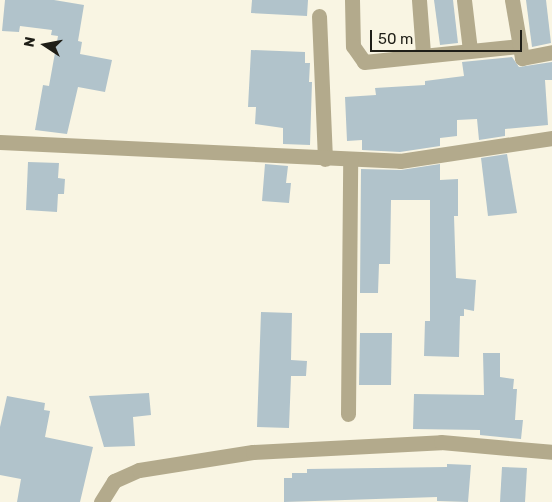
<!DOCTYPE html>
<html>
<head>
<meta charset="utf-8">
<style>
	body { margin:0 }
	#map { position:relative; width:552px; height:502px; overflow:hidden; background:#f9f5e3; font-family:Rubik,sans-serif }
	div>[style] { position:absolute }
	.building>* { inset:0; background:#b1c3cb }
	.minor>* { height:15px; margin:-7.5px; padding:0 7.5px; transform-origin:7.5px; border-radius:7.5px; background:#b3aa8c }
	span { translate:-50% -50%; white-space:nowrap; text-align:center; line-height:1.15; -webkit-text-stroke:4.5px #f9f5e3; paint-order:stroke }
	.north { position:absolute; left:20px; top:20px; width:50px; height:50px; -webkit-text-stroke:4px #f9f5e3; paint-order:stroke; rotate:281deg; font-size:14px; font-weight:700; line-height:20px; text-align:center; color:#1f1e17 }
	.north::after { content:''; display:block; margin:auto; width:18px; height:22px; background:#1f1e17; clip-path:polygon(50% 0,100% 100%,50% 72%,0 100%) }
	.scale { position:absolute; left:370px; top:30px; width:152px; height:22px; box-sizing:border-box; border:2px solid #1f1e17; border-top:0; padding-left:6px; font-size:15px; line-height:18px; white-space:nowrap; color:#1f1e17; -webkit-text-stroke:4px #f9f5e3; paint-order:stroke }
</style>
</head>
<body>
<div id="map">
	<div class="building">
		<i style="clip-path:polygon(5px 0,54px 0,84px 5px,78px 41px,82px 42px,80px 54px,112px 60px,105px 92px,78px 87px,67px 134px,35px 130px,43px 85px,49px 86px,58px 36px,51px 35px,52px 30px,20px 26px,19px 32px,2px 31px)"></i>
		<i style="clip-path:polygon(252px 0,308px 0,307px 16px,251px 13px)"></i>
		<i style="clip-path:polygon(434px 0,453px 0,458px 43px,440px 45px)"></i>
		<i style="clip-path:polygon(526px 0,546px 0,551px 43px,532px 47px)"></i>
		<i style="clip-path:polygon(251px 50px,305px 52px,305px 63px,310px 63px,309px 82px,312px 82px,310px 145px,283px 144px,283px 128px,255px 124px,256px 107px,248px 107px)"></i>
		<i style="clip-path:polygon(512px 57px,519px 67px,552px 62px,552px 80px,545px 80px,548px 125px,505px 129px,505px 136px,479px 140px,477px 119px,457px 120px,457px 136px,440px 138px,440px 146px,400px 152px,362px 150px,362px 140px,347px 141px,345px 97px,376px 95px,375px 88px,425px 85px,425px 81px,464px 76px,462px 62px)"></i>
		<i style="clip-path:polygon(507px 154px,517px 213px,488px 216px,481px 158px)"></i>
		<i style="clip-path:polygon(28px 162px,59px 163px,58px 178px,65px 179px,64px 194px,58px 194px,57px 212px,26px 210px)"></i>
		<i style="clip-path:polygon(265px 164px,288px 166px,286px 183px,291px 183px,289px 203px,262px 201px)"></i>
		<i style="clip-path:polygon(440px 164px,440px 180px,458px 179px,458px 216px,454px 216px,456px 278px,476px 280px,474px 311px,464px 309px,464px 316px,460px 316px,459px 357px,424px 356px,425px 321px,430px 321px,430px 200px,391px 200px,390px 264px,379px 264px,378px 293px,360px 293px,361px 169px,401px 170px)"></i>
		<i style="clip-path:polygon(261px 312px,292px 313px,291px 360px,307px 361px,306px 376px,291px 376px,289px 428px,257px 427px)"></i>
		<i style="clip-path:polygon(360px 333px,392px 333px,391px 385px,359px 385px)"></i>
		<i style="clip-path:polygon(483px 353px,500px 353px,500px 377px,514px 379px,513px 389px,517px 389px,515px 420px,523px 420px,521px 439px,480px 435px,480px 430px,413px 429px,414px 394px,484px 395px)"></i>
		<i style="clip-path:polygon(149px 393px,151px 415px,133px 417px,135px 446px,104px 447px,89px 396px)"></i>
		<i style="clip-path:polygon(7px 396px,45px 403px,44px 410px,50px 411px,45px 437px,93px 447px,80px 502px,17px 502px,21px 479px,0 475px,0 427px)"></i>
		<i style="clip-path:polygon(447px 464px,471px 465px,468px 502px,437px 501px,437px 497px,284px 502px,284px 478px,292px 478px,292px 473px,307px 473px,307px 469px,447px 467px)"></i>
		<i style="clip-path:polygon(502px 467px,527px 468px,525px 502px,500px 502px)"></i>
	</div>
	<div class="minor">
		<i style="left:352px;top:0;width:46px;rotate:88.8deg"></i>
		<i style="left:353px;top:46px;width:19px;rotate:55deg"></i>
		<i style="left:364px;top:62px;width:157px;rotate:-5.9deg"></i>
		<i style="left:419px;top:0;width:53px;rotate:85.7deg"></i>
		<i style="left:464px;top:0;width:50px;rotate:83.2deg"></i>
		<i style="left:512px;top:0;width:59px;rotate:80.2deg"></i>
		<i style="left:522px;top:58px;width:31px;rotate:-11deg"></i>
		<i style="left:319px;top:16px;width:143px;rotate:87.6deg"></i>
		<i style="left:0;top:142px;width:400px;rotate:2.7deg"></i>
		<i style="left:400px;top:161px;width:154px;rotate:-8.6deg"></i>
		<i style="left:348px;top:414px;width:254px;rotate:-89.5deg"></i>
		<i style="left:101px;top:502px;width:25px;rotate:-58deg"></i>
		<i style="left:114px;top:481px;width:27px;rotate:-24deg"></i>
		<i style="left:139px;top:470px;width:115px;rotate:-9deg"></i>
		<i style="left:253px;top:452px;width:188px;rotate:-3deg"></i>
		<i style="left:441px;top:442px;width:111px;rotate:5.1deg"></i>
	</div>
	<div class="north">N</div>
	<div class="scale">50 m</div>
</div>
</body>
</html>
